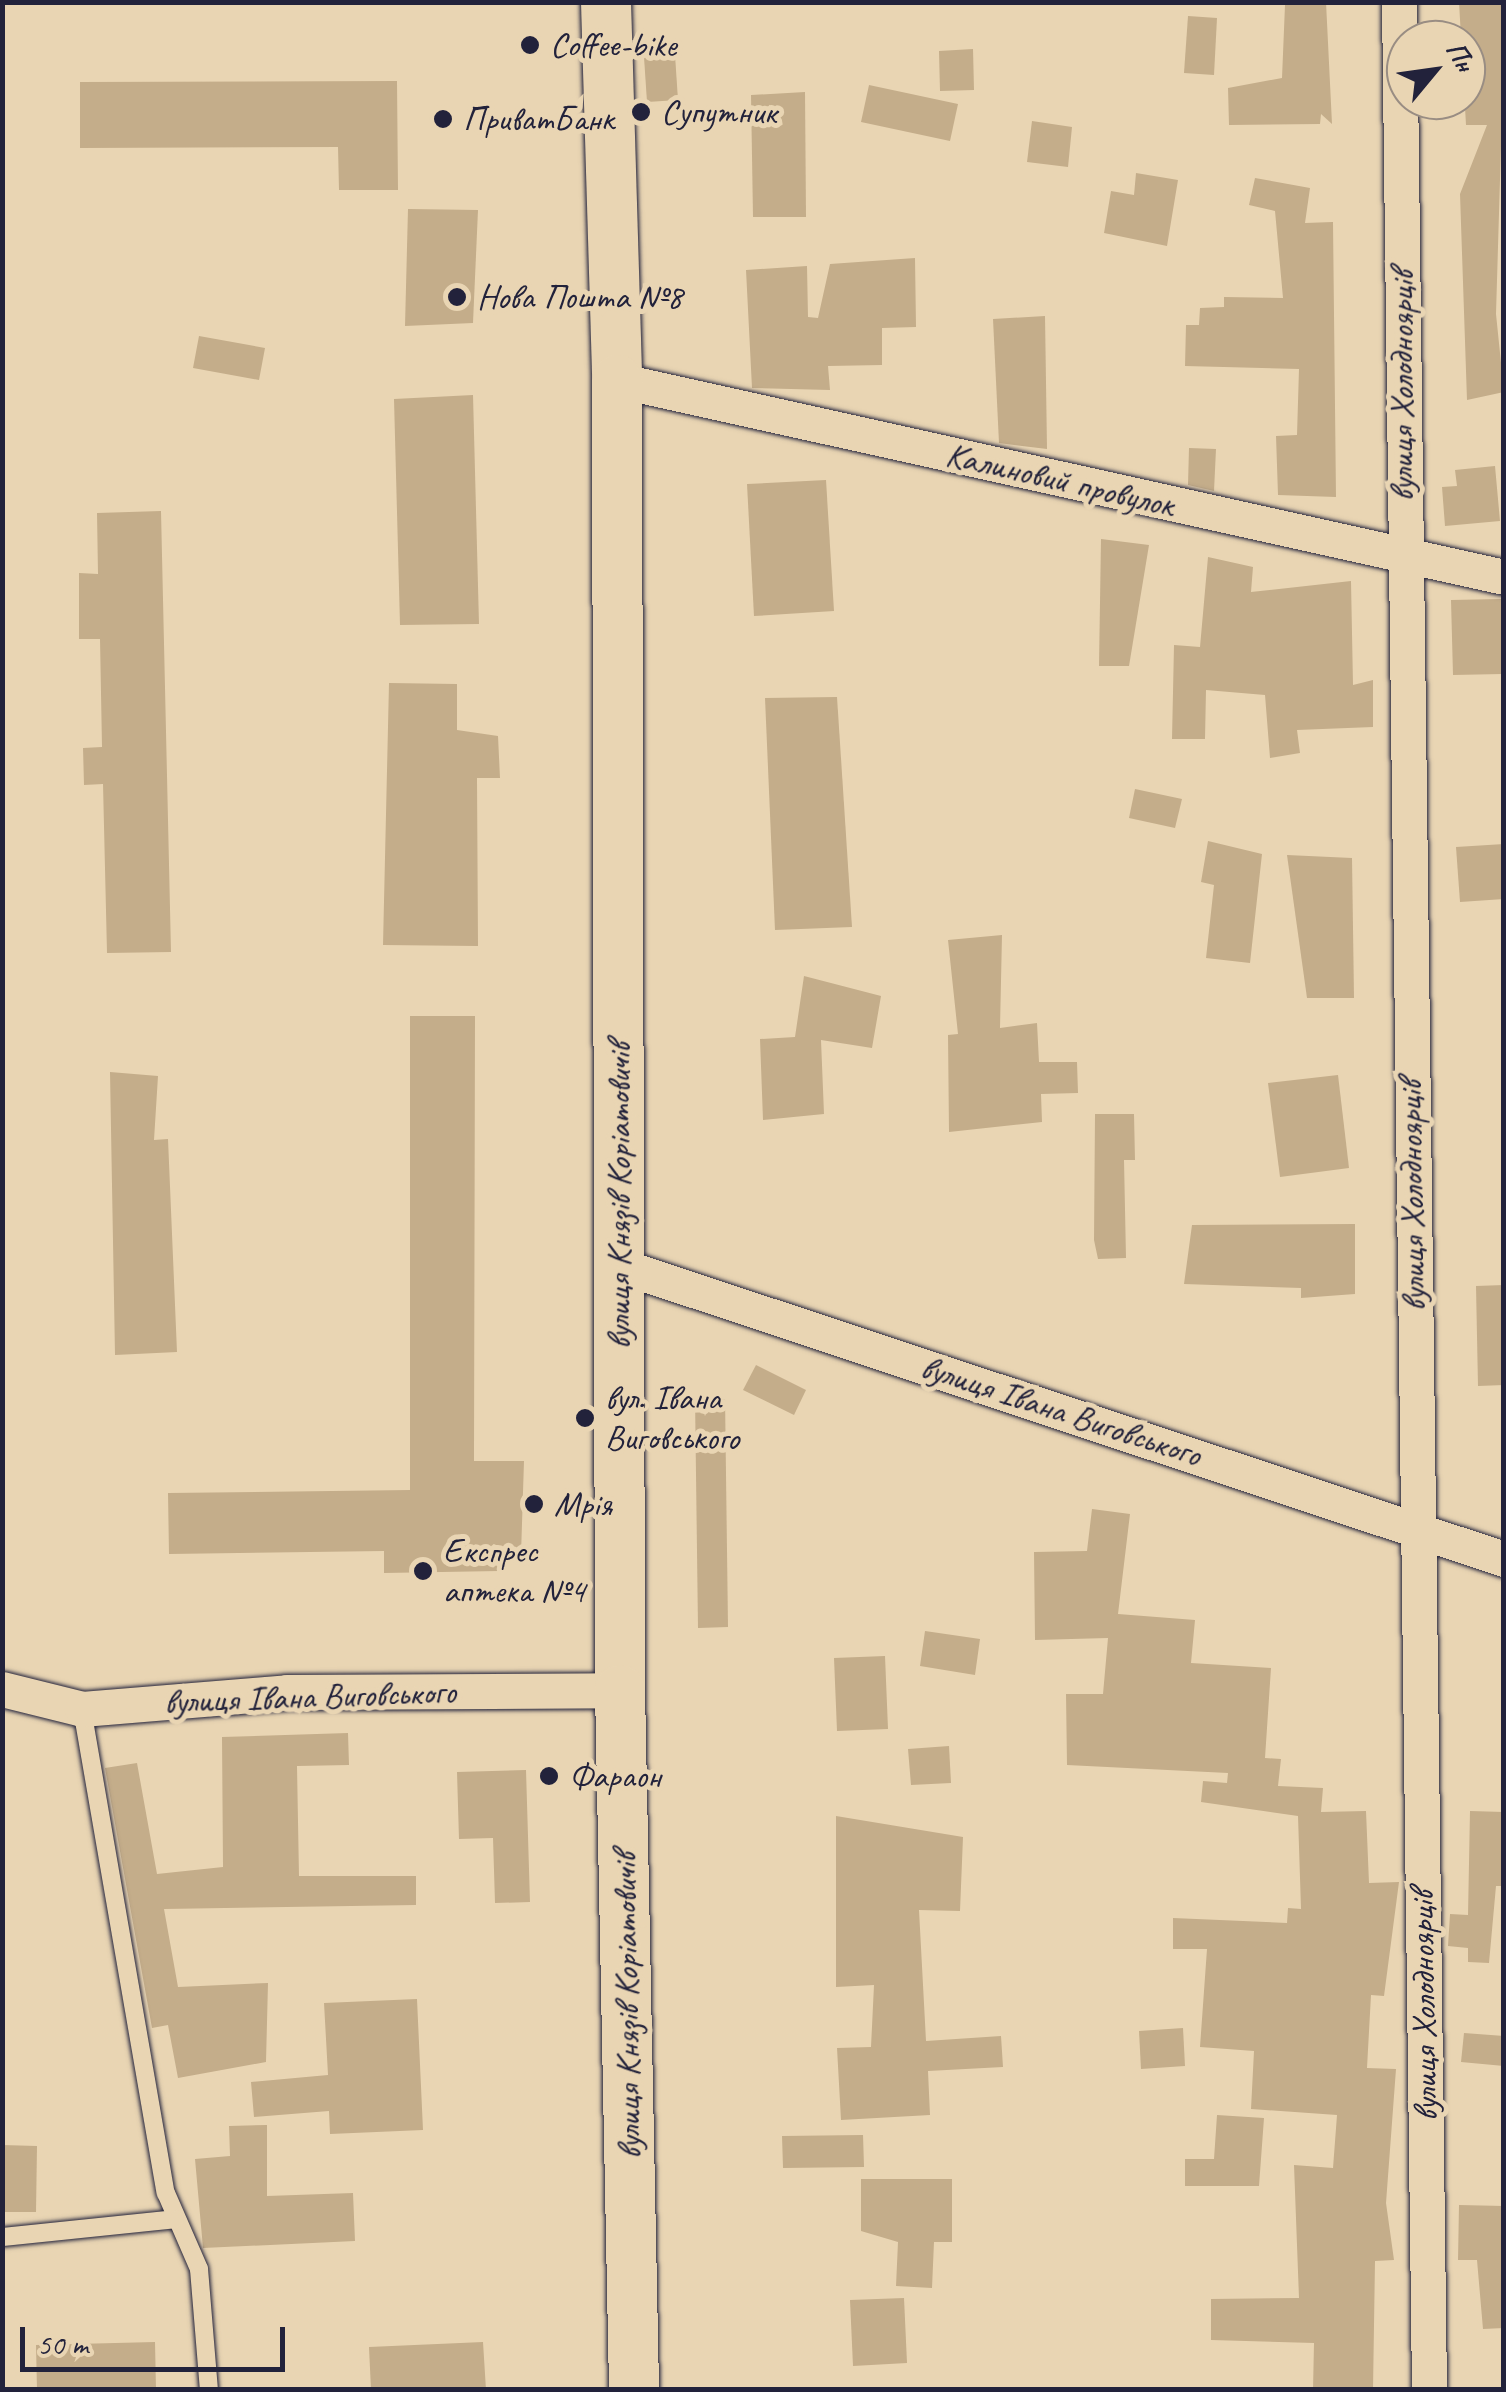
<!DOCTYPE html>
<html>
<head>
<meta charset="utf-8">
<style>
	body { margin:0 }
	#map { position:relative; width:1506px; height:2392px; overflow:hidden; background:#e9d5b3; font-family:Caveat,sans-serif }
	div>[style] { position:absolute }
	.building>* { inset:0; background:#c4ad8a }
	.roads { filter:drop-shadow(0 0 2px #22223b) drop-shadow(0 0 2px #22223b) }
	.service>* { height:18px; margin:-9px; padding:0 9px; transform-origin:9px; border-radius:9px; background:#e9d5b3 }
	.minor>* { height:35px; margin:-17.5px; padding:0 17.5px; transform-origin:17.5px; border-radius:17.5px; background:#e9d5b3 }
	.secondary>* { height:50px; margin:-25px; padding:0 25px; transform-origin:25px; border-radius:25px; background:#e9d5b3 }
	.dots>* { width:28px; height:28px; translate:-50% -50%; box-sizing:border-box; border:5px solid #e9d5b3; border-radius:50% }
	span { translate:-50% -50%; white-space:nowrap; text-align:center; line-height:1.15; -webkit-text-stroke:10px #e9d5b3; paint-order:stroke }
	.poi-label { font-size:35px; color:#22223b }
	.left { translate:0 -50%; text-align:left }
	.street-label { font-size:35px; color:#22223b }
	.frame { position:absolute; inset:0; border:5px solid #22223b; pointer-events:none }
	.north { position:absolute; left:1386px; top:20px; width:100px; height:100px; box-sizing:border-box; background:#e9d5b3; border:2px solid #998d83; border-radius:50%; rotate:61deg; font-size:28px; font-weight:700; line-height:40px; text-align:center; color:#22223b }
	.north::after { content:''; display:block; margin:auto; width:35px; height:45px; background:#22223b; clip-path:polygon(50% 0,100% 100%,50% 72%,0 100%) }
	.scale { position:absolute; left:20px; top:2327px; width:265px; height:45px; box-sizing:border-box; border:5px solid #22223b; border-top:0; padding-left:12px; font-size:30px; line-height:35px; white-space:nowrap; color:#22223b; -webkit-text-stroke:8px #e9d5b3; paint-order:stroke }
</style>
</head>
<body>
<div id="map">
	<div class="building">
		<i style="clip-path:polygon(1326px 2px,1332px 124px,1321px 114px,1320px 124px,1229px 125px,1228px 88px,1282px 78px,1285px 5px)"></i>
		<i style="clip-path:polygon(1459px 2px,1502px 2px,1504px 46px,1496px 314px,1504px 392px,1467px 400px,1460px 194px,1487px 125px,1466px 125px)"></i>
		<i style="clip-path:polygon(1188px 16px,1217px 18px,1214px 75px,1184px 73px)"></i>
		<i style="clip-path:polygon(973px 49px,974px 90px,940px 91px,939px 51px)"></i>
		<i style="clip-path:polygon(675px 55px,678px 100px,647px 102px,644px 57px)"></i>
		<i style="clip-path:polygon(397px 81px,398px 190px,339px 190px,338px 147px,80px 148px,80px 82px)"></i>
		<i style="clip-path:polygon(869px 85px,958px 104px,950px 141px,861px 122px)"></i>
		<i style="clip-path:polygon(805px 92px,806px 217px,753px 217px,751px 95px)"></i>
		<i style="clip-path:polygon(1032px 121px,1072px 127px,1068px 167px,1027px 162px)"></i>
		<i style="clip-path:polygon(1136px 173px,1178px 180px,1167px 246px,1104px 233px,1111px 191px,1134px 195px)"></i>
		<i style="clip-path:polygon(1255px 178px,1310px 188px,1305px 223px,1333px 222px,1336px 497px,1278px 495px,1276px 436px,1297px 435px,1299px 369px,1185px 366px,1186px 325px,1199px 325px,1200px 308px,1224px 307px,1224px 297px,1283px 298px,1275px 211px,1249px 205px)"></i>
		<i style="clip-path:polygon(408px 209px,478px 210px,473px 323px,405px 326px)"></i>
		<i style="clip-path:polygon(915px 258px,916px 327px,882px 328px,882px 365px,828px 366px,830px 390px,752px 388px,746px 270px,807px 266px,808px 317px,818px 318px,830px 264px)"></i>
		<i style="clip-path:polygon(1045px 316px,1047px 449px,999px 443px,993px 319px)"></i>
		<i style="clip-path:polygon(199px 336px,265px 348px,259px 380px,193px 368px)"></i>
		<i style="clip-path:polygon(473px 395px,479px 624px,400px 625px,394px 399px)"></i>
		<i style="clip-path:polygon(1189px 448px,1216px 449px,1214px 491px,1188px 485px)"></i>
		<i style="clip-path:polygon(1495px 466px,1500px 521px,1445px 526px,1442px 487px,1457px 486px,1455px 470px)"></i>
		<i style="clip-path:polygon(826px 480px,834px 611px,754px 616px,747px 484px)"></i>
		<i style="clip-path:polygon(161px 511px,171px 952px,107px 953px,103px 784px,84px 785px,83px 748px,102px 747px,100px 639px,79px 639px,79px 573px,98px 574px,97px 513px)"></i>
		<i style="clip-path:polygon(1101px 539px,1149px 545px,1129px 666px,1099px 666px)"></i>
		<i style="clip-path:polygon(1208px 557px,1253px 567px,1251px 592px,1351px 581px,1353px 685px,1373px 680px,1373px 727px,1297px 730px,1300px 753px,1270px 758px,1265px 695px,1206px 690px,1205px 739px,1172px 739px,1174px 645px,1200px 647px)"></i>
		<i style="clip-path:polygon(1501px 599px,1502px 674px,1453px 675px,1451px 600px)"></i>
		<i style="clip-path:polygon(389px 683px,457px 684px,457px 730px,498px 736px,500px 778px,477px 778px,478px 946px,383px 945px)"></i>
		<i style="clip-path:polygon(837px 697px,852px 927px,775px 930px,765px 698px)"></i>
		<i style="clip-path:polygon(1135px 789px,1182px 799px,1175px 828px,1129px 818px)"></i>
		<i style="clip-path:polygon(1208px 841px,1262px 854px,1250px 963px,1206px 958px,1214px 885px,1201px 882px)"></i>
		<i style="clip-path:polygon(1504px 844px,1504px 899px,1460px 902px,1456px 847px)"></i>
		<i style="clip-path:polygon(1287px 855px,1352px 858px,1354px 998px,1307px 998px)"></i>
		<i style="clip-path:polygon(1002px 935px,1000px 1028px,1037px 1023px,1039px 1062px,1077px 1062px,1078px 1093px,1041px 1094px,1042px 1122px,949px 1132px,948px 1035px,958px 1034px,948px 940px)"></i>
		<i style="clip-path:polygon(804px 976px,881px 996px,872px 1048px,821px 1040px,824px 1114px,763px 1120px,760px 1039px,795px 1037px)"></i>
		<i style="clip-path:polygon(410px 1016px,475px 1016px,474px 1461px,524px 1461px,521px 1555px,499px 1571px,384px 1573px,384px 1551px,169px 1554px,168px 1493px,410px 1490px)"></i>
		<i style="clip-path:polygon(110px 1072px,158px 1076px,154px 1140px,168px 1139px,177px 1352px,115px 1355px)"></i>
		<i style="clip-path:polygon(1338px 1075px,1349px 1168px,1280px 1177px,1268px 1083px)"></i>
		<i style="clip-path:polygon(1095px 1114px,1134px 1114px,1135px 1160px,1124px 1160px,1126px 1258px,1098px 1259px,1094px 1240px)"></i>
		<i style="clip-path:polygon(1355px 1224px,1355px 1294px,1301px 1298px,1301px 1288px,1184px 1284px,1192px 1225px)"></i>
		<i style="clip-path:polygon(1504px 1285px,1504px 1385px,1478px 1386px,1476px 1286px)"></i>
		<i style="clip-path:polygon(756px 1365px,806px 1390px,794px 1415px,743px 1390px)"></i>
		<i style="clip-path:polygon(695px 1397px,725px 1397px,728px 1627px,698px 1628px)"></i>
		<i style="clip-path:polygon(1092px 1509px,1130px 1514px,1118px 1614px,1195px 1620px,1191px 1663px,1271px 1668px,1265px 1758px,1281px 1759px,1278px 1786px,1323px 1788px,1321px 1812px,1366px 1811px,1369px 1883px,1399px 1882px,1384px 1996px,1371px 1995px,1367px 2068px,1396px 2069px,1386px 2203px,1394px 2260px,1375px 2261px,1373px 2390px,1313px 2390px,1314px 2343px,1211px 2340px,1211px 2299px,1299px 2298px,1294px 2165px,1333px 2168px,1337px 2115px,1251px 2109px,1254px 2051px,1200px 2047px,1207px 1949px,1173px 1949px,1173px 1918px,1287px 1923px,1288px 1908px,1301px 1909px,1298px 1816px,1201px 1802px,1203px 1781px,1227px 1783px,1228px 1773px,1067px 1765px,1066px 1694px,1103px 1694px,1108px 1638px,1035px 1640px,1034px 1552px,1087px 1551px)"></i>
		<i style="clip-path:polygon(925px 1631px,980px 1639px,975px 1675px,920px 1666px)"></i>
		<i style="clip-path:polygon(885px 1656px,888px 1729px,837px 1731px,834px 1658px)"></i>
		<i style="clip-path:polygon(348px 1733px,349px 1765px,297px 1766px,299px 1876px,416px 1876px,416px 1905px,164px 1909px,178px 1987px,268px 1983px,266px 2062px,178px 2078px,168px 2025px,152px 2028px,105px 1768px,137px 1763px,157px 1874px,223px 1867px,222px 1737px)"></i>
		<i style="clip-path:polygon(949px 1746px,951px 1783px,911px 1785px,908px 1749px)"></i>
		<i style="clip-path:polygon(526px 1770px,530px 1902px,495px 1903px,493px 1838px,459px 1839px,457px 1772px)"></i>
		<i style="clip-path:polygon(1470px 1811px,1504px 1812px,1504px 1886px,1496px 1886px,1489px 1963px,1468px 1962px,1468px 1948px,1448px 1946px,1450px 1914px,1468px 1915px)"></i>
		<i style="clip-path:polygon(836px 1816px,963px 1837px,960px 1911px,919px 1910px,926px 2041px,1001px 2036px,1003px 2067px,928px 2071px,930px 2115px,841px 2120px,837px 2048px,871px 2047px,874px 1985px,836px 1987px)"></i>
		<i style="clip-path:polygon(417px 1999px,423px 2130px,330px 2134px,329px 2111px,254px 2117px,251px 2082px,328px 2075px,324px 2003px)"></i>
		<i style="clip-path:polygon(1183px 2028px,1185px 2066px,1141px 2069px,1139px 2031px)"></i>
		<i style="clip-path:polygon(1464px 2033px,1504px 2036px,1504px 2066px,1461px 2062px)"></i>
		<i style="clip-path:polygon(1217px 2115px,1264px 2118px,1259px 2186px,1185px 2186px,1185px 2159px,1214px 2159px)"></i>
		<i style="clip-path:polygon(267px 2125px,267px 2196px,353px 2193px,355px 2241px,203px 2248px,195px 2159px,230px 2156px,229px 2126px)"></i>
		<i style="clip-path:polygon(863px 2135px,864px 2167px,783px 2168px,782px 2136px)"></i>
		<i style="clip-path:polygon(2px 2145px,37px 2146px,36px 2212px,2px 2212px)"></i>
		<i style="clip-path:polygon(861px 2179px,952px 2179px,952px 2242px,934px 2242px,932px 2288px,896px 2286px,898px 2242px,861px 2231px)"></i>
		<i style="clip-path:polygon(1459px 2205px,1504px 2206px,1504px 2328px,1483px 2329px,1477px 2260px,1458px 2260px)"></i>
		<i style="clip-path:polygon(904px 2298px,907px 2363px,853px 2366px,850px 2300px)"></i>
		<i style="clip-path:polygon(155px 2342px,156px 2390px,37px 2390px,36px 2345px)"></i>
		<i style="clip-path:polygon(483px 2342px,486px 2390px,371px 2390px,369px 2347px)"></i>
	</div>
	<div class="roads">
		<div class="service">
			<i style="left:82px;top:1709px;width:491px;rotate:80.2deg"></i>
			<i style="left:166px;top:2193px;width:83px;rotate:66.5deg"></i>
			<i style="left:199px;top:2269px;width:121px;rotate:85.3deg"></i>
			<i style="left:2px;top:2237px;width:174px;rotate:-5.9deg"></i>
		</div>
		<div class="minor">
			<i style="left:1399px;top:2px;width:2388px;rotate:89.28deg"></i>
			<i style="left:617px;top:380px;width:909px;rotate:12.52deg"></i>
			<i style="left:618px;top:1265px;width:934px;rotate:18.36deg"></i>
			<i style="left:2px;top:1689px;width:82px;rotate:14deg"></i>
			<i style="left:82px;top:1709px;width:206px;rotate:-4.7deg"></i>
			<i style="left:287px;top:1692px;width:333px;rotate:-0.3deg"></i>
		</div>
		<div class="secondary">
			<i style="left:606px;top:2px;width:378px;rotate:88.3deg"></i>
			<i style="left:617px;top:380px;width:1310px;rotate:89.87deg"></i>
			<i style="left:620px;top:1690px;width:700px;rotate:88.85deg"></i>
		</div>
	</div>
	<div class="dots">
		<i style="left:530px;top:45px;background:#22223b"></i>
		<i style="left:641px;top:112px;background:#22223b"></i>
		<i style="left:443px;top:119px;background:#22223b"></i>
		<i style="left:457px;top:297px;background:#22223b"></i>
		<i style="left:585px;top:1418px;background:#22223b"></i>
		<i style="left:534px;top:1504px;background:#22223b"></i>
		<i style="left:423px;top:1571px;background:#22223b"></i>
		<i style="left:549px;top:1776px;background:#22223b"></i>
	</div>
	<div class="poi-label">
		<span class="left" style="left:550px;top:45px">Coffee-bike</span>
		<span class="left" style="left:661px;top:112px">Супутник</span>
		<span class="left" style="left:463px;top:119px">ПриватБанк</span>
		<span class="left" style="left:477px;top:297px">Нова Пошта №8</span>
		<span class="left" style="left:605px;top:1418px">вул. Івана<br>Виговського</span>
		<span class="left" style="left:554px;top:1504px">Мрія</span>
		<span class="left" style="left:443px;top:1571px">Експрес<br>аптека №4</span>
		<span class="left" style="left:569px;top:1776px">Фараон</span>
	</div>
	<div class="street-label">
		<span style="left:1402px;top:386px;rotate:-90deg">вулиця Холодноярців</span>
		<span style="left:1060px;top:480px;rotate:13deg">Калиновий провулок</span>
		<span style="left:619px;top:1196px;rotate:-90deg">вулиця Князів Коріатовичів</span>
		<span style="left:1412px;top:1196px;rotate:-91deg">вулиця Холодноярців</span>
		<span style="left:1061px;top:1411px;rotate:18deg">вулиця Івана Виговського</span>
		<span style="left:310px;top:1697px;rotate:-2deg">вулиця Івана Виговського</span>
		<span style="left:627px;top:2006px;rotate:-91deg">вулиця Князів Коріатовичів</span>
		<span style="left:1424px;top:2006px;rotate:-91deg">вулиця Холодноярців</span>
	</div>
	<div class="frame"></div>
	<div class="north">Пн</div>
	<div class="scale">50 m</div>
</div>
</body>
</html>
